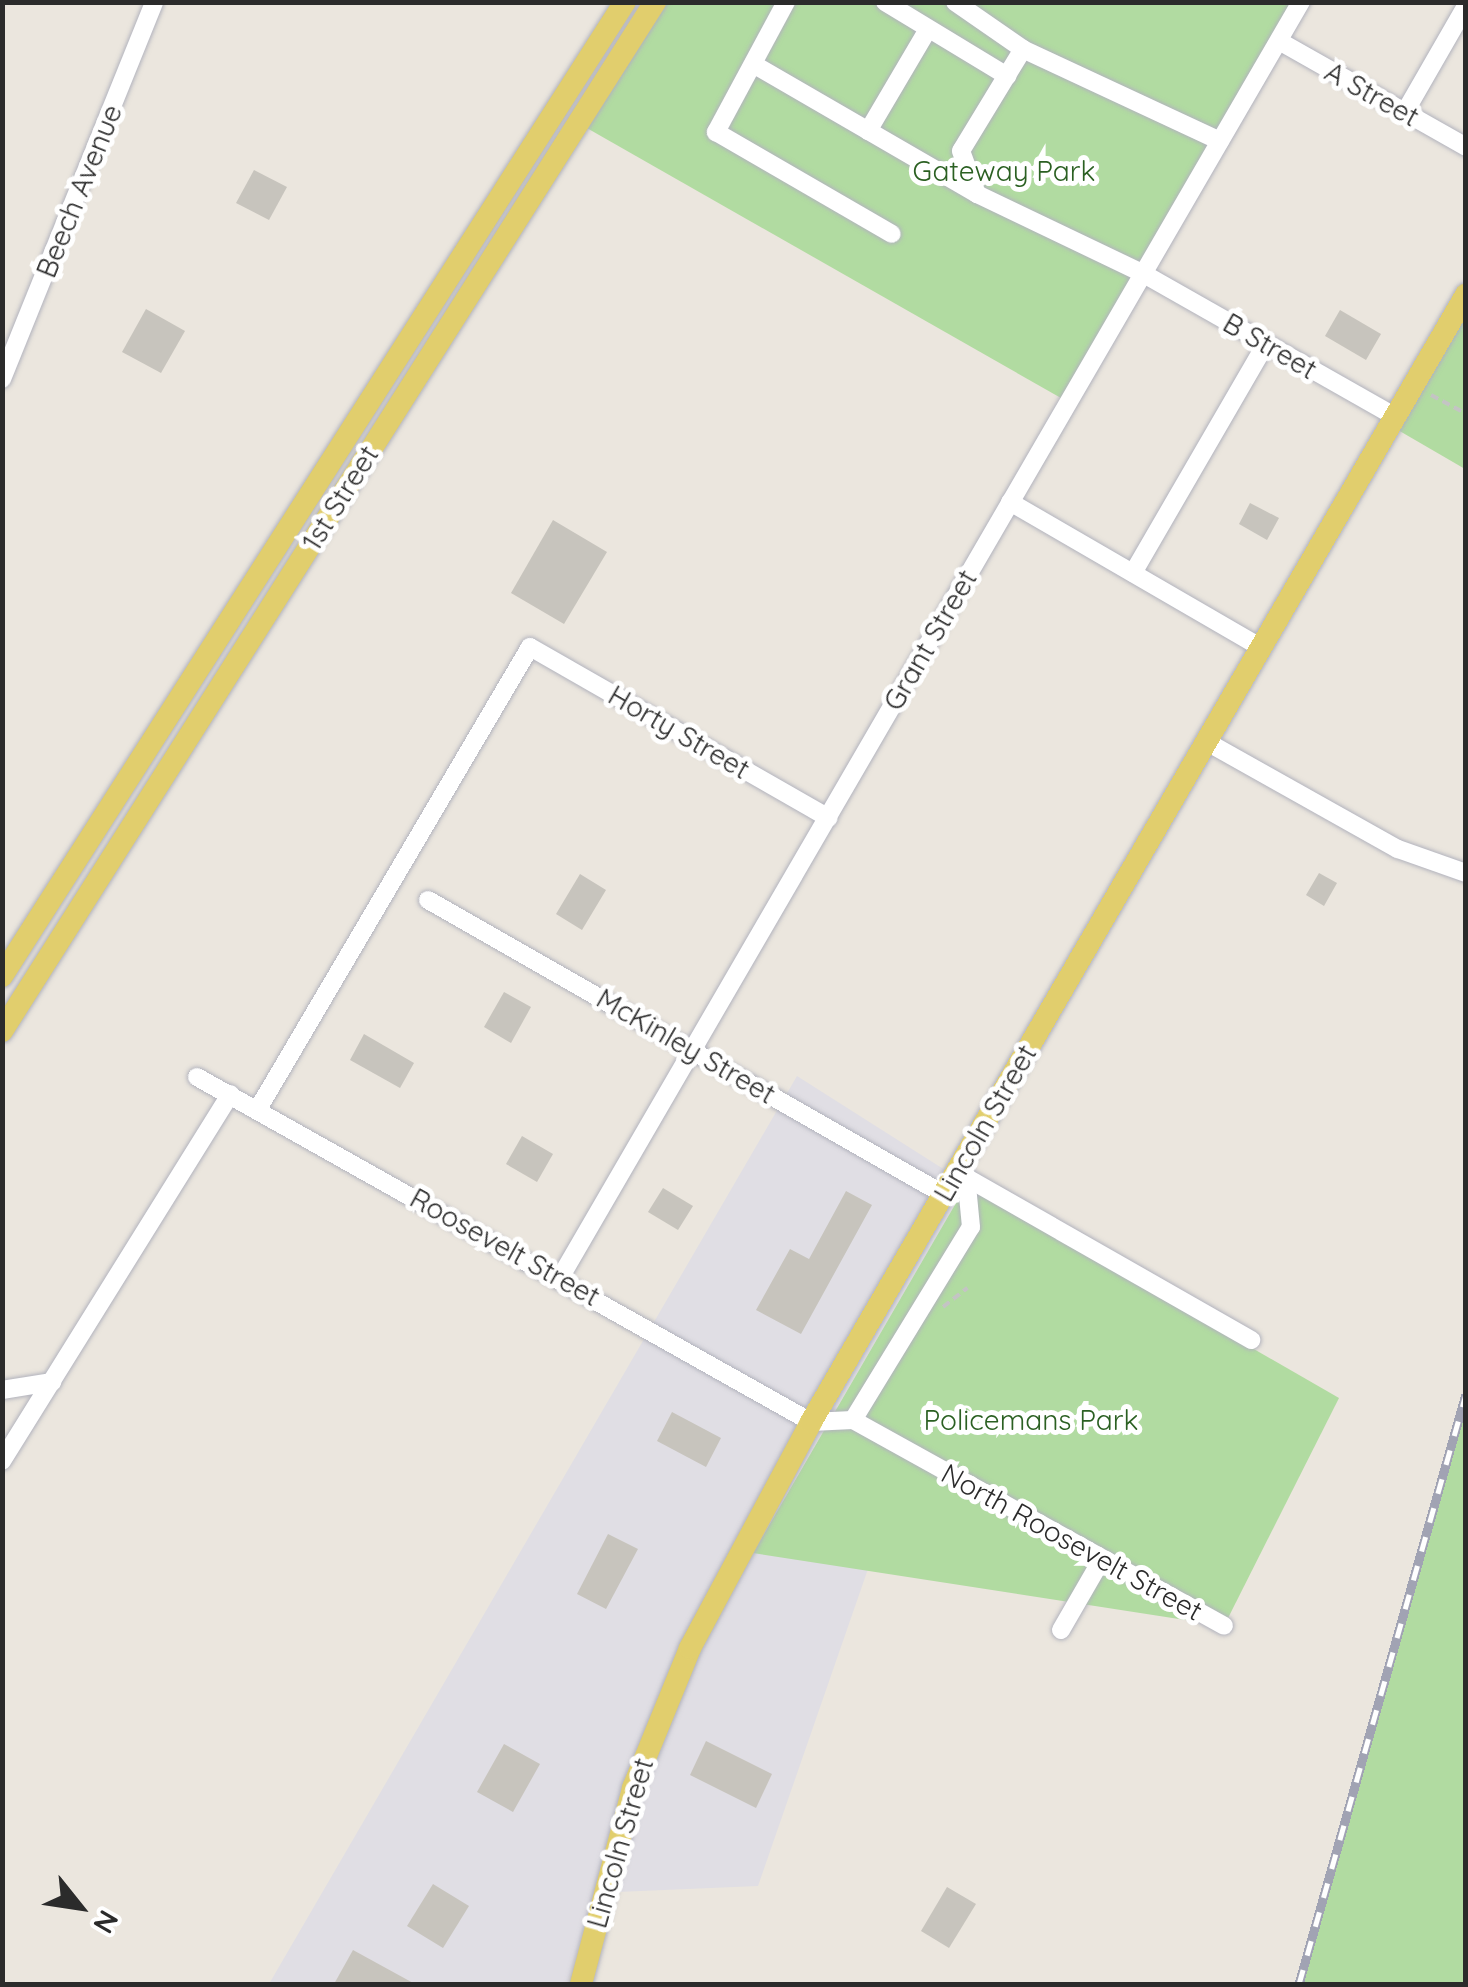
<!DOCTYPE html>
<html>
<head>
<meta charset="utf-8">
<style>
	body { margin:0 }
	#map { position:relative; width:1468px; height:1987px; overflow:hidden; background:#ebe6de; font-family:Quicksand,sans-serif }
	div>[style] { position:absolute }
	.industrial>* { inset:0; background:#e0dee4 }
	.green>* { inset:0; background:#b1dba1 }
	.building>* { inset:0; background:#c7c4bd }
	.path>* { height:4px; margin-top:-2px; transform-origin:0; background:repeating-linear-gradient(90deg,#c4c4c4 0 8px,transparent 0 13px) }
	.roads { filter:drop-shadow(0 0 2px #b2b3bd) drop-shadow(0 0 2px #b2b3bd) }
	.minor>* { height:18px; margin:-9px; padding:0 9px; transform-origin:9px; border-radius:9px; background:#fff }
	.major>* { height:22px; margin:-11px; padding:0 11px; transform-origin:11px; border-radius:11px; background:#e1ce6d }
	.rail>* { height:9px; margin-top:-4.5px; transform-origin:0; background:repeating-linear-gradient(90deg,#fff 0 15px,#a1a3b3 0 30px); box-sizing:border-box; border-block:2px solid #a1a3b3 }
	span { translate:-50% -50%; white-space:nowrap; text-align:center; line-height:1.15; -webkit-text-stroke:10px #fff; paint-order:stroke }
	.street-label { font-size:28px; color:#2b2b2b }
	.park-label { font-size:28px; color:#2b6022 }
	.frame { position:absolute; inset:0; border:5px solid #2b2b2b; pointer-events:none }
	.north { position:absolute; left:30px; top:1857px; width:100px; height:100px; -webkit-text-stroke:8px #fff; paint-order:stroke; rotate:120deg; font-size:28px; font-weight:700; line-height:40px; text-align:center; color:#2b2b2b }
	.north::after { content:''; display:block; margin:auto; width:35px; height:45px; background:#2b2b2b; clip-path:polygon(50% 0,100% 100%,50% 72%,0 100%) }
</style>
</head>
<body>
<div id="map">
	<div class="industrial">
		<i style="clip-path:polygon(797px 1076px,967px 1184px,753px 1552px,868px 1569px,758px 1886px,594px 1893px,567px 1984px,269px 1984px)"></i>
	</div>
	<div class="green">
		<i style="clip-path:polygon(658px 3px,1300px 3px,1068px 402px,578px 123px)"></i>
		<i style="clip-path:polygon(1465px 295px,1465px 469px,1391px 426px)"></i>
		<i style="clip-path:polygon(967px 1184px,1339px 1398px,1224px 1626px,753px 1553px)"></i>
		<i style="clip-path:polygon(1465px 1395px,1465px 1984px,1299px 1984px)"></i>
	</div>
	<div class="building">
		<i style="clip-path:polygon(254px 170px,287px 187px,269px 220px,236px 203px)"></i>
		<i style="clip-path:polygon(146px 309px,185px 331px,161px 373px,122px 352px)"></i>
		<i style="clip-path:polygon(1340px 310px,1381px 334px,1366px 360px,1325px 336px)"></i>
		<i style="clip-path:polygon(1250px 503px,1279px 518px,1267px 540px,1239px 524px)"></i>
		<i style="clip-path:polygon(553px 520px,607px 552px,564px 624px,511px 593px)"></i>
		<i style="clip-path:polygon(1319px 873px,1337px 883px,1324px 906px,1306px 895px)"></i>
		<i style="clip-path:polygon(580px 874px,606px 890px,582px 930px,556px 914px)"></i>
		<i style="clip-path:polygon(504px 992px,531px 1007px,511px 1043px,484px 1027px)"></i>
		<i style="clip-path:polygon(364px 1034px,414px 1063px,400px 1088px,350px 1060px)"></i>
		<i style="clip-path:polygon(522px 1136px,553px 1154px,537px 1182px,506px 1164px)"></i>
		<i style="clip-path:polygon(663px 1188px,693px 1206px,678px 1230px,648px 1212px)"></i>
		<i style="clip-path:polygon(846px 1191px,872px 1205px,801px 1334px,756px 1310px,790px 1249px,809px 1259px)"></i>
		<i style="clip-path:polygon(672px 1412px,721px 1438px,706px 1467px,657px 1441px)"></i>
		<i style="clip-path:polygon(608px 1534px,638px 1549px,606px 1609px,577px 1594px)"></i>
		<i style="clip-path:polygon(706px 1741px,772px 1774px,756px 1808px,690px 1775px)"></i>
		<i style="clip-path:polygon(504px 1744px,540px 1764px,513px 1812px,477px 1792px)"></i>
		<i style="clip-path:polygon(433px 1884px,469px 1906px,443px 1948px,407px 1926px)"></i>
		<i style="clip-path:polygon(947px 1887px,976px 1904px,949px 1948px,921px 1931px)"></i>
		<i style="clip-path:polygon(353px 1950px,415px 1984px,334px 1984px)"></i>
	</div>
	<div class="path">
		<i style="left:1431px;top:395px;width:40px;rotate:28deg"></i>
		<i style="left:943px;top:1307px;width:31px;rotate:-38deg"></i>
	</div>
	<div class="roads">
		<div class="minor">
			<i style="left:786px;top:2px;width:148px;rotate:118.3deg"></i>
			<i style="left:716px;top:132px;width:203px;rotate:30.1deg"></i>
			<i style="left:885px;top:2px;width:143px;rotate:31.2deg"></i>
			<i style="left:955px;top:2px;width:83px;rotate:34.7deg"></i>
			<i style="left:1279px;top:41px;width:215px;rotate:29.5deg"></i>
			<i style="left:753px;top:64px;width:259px;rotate:30.1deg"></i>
			<i style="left:1405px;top:112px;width:122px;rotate:-60.1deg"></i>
			<i style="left:868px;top:131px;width:118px;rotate:-59.5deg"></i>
			<i style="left:1220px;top:141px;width:217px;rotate:-155deg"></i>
			<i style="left:1023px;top:49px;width:119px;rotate:121.3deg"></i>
			<i style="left:961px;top:151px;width:46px;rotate:69.6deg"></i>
			<i style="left:977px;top:194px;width:185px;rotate:25.6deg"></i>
			<i style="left:1144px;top:274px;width:290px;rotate:29.6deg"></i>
			<i style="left:2px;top:379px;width:406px;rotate:-68deg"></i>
			<i style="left:1010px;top:502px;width:291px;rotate:30.1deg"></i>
			<i style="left:1133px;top:573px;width:265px;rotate:-59.9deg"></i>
			<i style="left:1207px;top:742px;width:219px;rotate:29.3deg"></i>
			<i style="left:1398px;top:849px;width:72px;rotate:19.4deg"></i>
			<i style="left:428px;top:900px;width:593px;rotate:29.72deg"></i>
			<i style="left:197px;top:1077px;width:704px;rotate:29.33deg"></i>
			<i style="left:811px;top:1422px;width:42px;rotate:-2.7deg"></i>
			<i style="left:853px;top:1420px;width:424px;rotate:29deg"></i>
			<i style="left:258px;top:1109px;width:536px;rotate:-59.51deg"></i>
			<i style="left:530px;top:647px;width:344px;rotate:29.8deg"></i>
			<i style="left:969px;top:1179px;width:325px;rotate:29.7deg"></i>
			<i style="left:560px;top:1278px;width:1476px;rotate:-59.86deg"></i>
			<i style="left:2px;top:1390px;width:51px;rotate:-9.1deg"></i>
			<i style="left:853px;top:1420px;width:226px;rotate:-58.6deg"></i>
			<i style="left:971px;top:1227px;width:52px;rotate:-95.5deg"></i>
			<i style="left:2px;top:1461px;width:432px;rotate:-58.1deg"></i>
			<i style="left:1061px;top:1630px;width:82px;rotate:-60deg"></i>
		</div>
		<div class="major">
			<i style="left:2px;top:976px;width:1156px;rotate:-57.4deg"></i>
			<i style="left:2px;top:1031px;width:1219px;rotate:-57.6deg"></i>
			<i style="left:581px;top:1984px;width:203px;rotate:-75.1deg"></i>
			<i style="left:633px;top:1788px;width:151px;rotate:-67.8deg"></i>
			<i style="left:690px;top:1648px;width:256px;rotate:-61.8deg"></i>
			<i style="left:811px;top:1422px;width:1304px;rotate:-59.84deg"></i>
		</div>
	</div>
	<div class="rail">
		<i style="left:1299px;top:1984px;width:613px;rotate:-74.2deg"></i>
	</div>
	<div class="street-label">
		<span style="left:1372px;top:94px;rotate:29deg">A Street</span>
		<span style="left:79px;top:191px;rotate:-68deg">Beech Avenue</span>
		<span style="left:1270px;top:346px;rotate:30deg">B Street</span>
		<span style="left:340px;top:498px;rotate:-58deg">1st Street</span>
		<span style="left:930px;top:640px;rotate:-60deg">Grant Street</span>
		<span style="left:679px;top:732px;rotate:30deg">Horty Street</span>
		<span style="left:686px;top:1046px;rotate:30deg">McKinley Street</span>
		<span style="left:985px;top:1123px;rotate:-60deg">Lincoln Street</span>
		<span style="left:505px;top:1247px;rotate:29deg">Roosevelt Street</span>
		<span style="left:1072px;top:1542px;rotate:29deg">North Roosevelt Street</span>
		<span style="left:620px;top:1843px;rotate:-74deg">Lincoln Street</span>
	</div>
	<div class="park-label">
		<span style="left:1004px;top:171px">Gateway Park</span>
		<span style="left:1031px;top:1420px">Policemans Park</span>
	</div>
	<div class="frame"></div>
	<div class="north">N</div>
</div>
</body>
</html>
